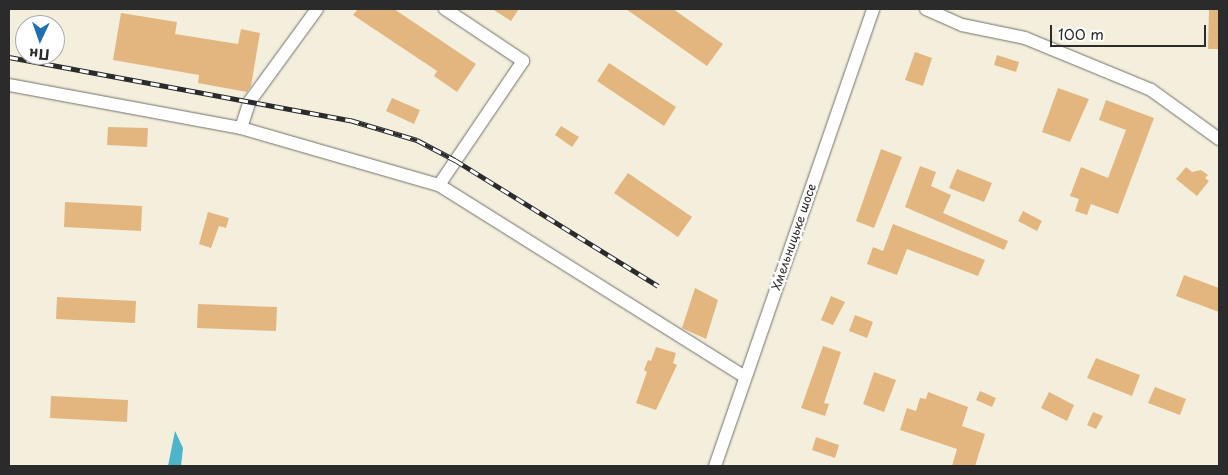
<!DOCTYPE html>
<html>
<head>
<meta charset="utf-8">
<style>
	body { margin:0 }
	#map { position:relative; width:1228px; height:475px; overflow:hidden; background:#f4efdd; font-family:"Playpen Sans",sans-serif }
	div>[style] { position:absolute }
	.water>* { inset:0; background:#4cb5ca }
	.building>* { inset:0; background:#e3b67f }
	.roads { filter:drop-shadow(0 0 1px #717069) drop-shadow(0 0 1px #717069) }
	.minor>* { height:12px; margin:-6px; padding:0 6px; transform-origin:6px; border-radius:6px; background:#fff }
	.rail>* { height:5px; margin-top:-2.5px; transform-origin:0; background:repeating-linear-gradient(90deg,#fff 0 9px,#2b2b2b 0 18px); box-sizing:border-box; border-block:1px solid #2b2b2b }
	span { translate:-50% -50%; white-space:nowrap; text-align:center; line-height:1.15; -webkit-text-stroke:5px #fff; paint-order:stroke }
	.street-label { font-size:12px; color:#2b2b2b }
	.frame { position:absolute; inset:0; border:10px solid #2b2b2b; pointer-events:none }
	.north { position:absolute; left:15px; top:15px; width:50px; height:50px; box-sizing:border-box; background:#fff; border:1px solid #aaa; border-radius:50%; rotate:183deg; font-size:14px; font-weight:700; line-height:20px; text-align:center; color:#2b2b2b }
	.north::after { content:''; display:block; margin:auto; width:18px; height:22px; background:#1f6fb2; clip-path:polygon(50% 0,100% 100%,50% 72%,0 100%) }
	.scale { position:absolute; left:1050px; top:25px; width:156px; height:22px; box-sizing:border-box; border:2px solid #2b2b2b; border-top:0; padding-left:6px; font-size:15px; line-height:18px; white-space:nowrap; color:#2b2b2b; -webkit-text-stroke:4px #fff; paint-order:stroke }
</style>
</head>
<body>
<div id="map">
	<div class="water">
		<i style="clip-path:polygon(175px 431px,183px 448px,181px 466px,168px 466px)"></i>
	</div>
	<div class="building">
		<i style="clip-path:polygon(358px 9px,394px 9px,476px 64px,457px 92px,434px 76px,437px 71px,353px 15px)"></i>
		<i style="clip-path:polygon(492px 9px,519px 9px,511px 21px)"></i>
		<i style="clip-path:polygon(626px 9px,673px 9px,723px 44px,707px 66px)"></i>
		<i style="clip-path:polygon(1209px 9px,1219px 9px,1219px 49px,1208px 49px)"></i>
		<i style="clip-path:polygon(121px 13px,177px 22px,175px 34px,238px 44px,241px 29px,260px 33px,251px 86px,247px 92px,198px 83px,199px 75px,113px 60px)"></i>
		<i style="clip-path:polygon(915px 52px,932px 58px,923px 86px,905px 80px)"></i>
		<i style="clip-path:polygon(997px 55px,1019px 62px,1016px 72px,994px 65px)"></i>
		<i style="clip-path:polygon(609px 63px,676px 107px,664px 126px,597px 81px)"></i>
		<i style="clip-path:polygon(1058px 88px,1089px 99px,1070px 142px,1042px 132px)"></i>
		<i style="clip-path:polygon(392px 98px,420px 110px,414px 124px,386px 111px)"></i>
		<i style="clip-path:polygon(1106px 100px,1154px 118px,1118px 214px,1091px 204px,1087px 215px,1075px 211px,1079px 199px,1070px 196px,1081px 167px,1108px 178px,1126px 130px,1099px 120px)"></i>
		<i style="clip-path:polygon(561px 126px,579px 137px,572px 147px,555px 135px)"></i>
		<i style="clip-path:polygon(108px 127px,148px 128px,147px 147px,107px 145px)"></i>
		<i style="clip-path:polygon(881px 149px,902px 157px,874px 228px,856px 221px)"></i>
		<i style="clip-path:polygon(920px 166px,936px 172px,931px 186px,951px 195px,943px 213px,1008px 241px,1004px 250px,905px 207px)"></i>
		<i style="clip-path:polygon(1186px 167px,1192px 172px,1201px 170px,1208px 175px,1205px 178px,1209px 181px,1197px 196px,1176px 179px)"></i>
		<i style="clip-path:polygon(957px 169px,992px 183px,984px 202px,949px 188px)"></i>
		<i style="clip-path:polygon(628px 173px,692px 217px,678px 237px,614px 193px)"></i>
		<i style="clip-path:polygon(65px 202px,142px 206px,141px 231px,64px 227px)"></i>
		<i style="clip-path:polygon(1023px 211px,1042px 221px,1037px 231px,1018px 221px)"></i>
		<i style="clip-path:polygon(208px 212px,229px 218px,226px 228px,219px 226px,211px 248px,199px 244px)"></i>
		<i style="clip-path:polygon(893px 224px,985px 260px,978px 276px,907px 249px,897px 275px,867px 264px,873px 247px,883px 251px)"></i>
		<i style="clip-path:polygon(1184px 275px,1219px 288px,1219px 312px,1176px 296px)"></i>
		<i style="clip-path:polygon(695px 288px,718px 300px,706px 339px,682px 328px)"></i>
		<i style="clip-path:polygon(831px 296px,845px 302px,833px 325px,821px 320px)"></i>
		<i style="clip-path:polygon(57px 297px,136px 301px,135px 323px,56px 319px)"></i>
		<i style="clip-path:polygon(198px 304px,277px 307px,276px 331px,197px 328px)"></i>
		<i style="clip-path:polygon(855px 315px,873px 322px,867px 338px,849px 331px)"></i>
		<i style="clip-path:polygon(823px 346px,841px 352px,824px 403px,829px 404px,825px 416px,801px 408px)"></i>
		<i style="clip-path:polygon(656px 347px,676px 353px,673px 363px,677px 365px,656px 410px,636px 403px,647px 372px,644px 370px,648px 360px,651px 361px)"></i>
		<i style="clip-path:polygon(1096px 358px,1140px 375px,1132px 396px,1087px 378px)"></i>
		<i style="clip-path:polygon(874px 372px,896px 380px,884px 412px,863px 404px)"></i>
		<i style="clip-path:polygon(1155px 387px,1186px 399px,1180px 415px,1148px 403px)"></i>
		<i style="clip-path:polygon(980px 391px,996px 398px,992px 407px,976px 400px)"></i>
		<i style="clip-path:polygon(928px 392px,968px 407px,962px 426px,985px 434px,975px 466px,952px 466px,957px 449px,900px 430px,907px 408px,916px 411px,920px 398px,926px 399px)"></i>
		<i style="clip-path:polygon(1049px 392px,1074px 405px,1067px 421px,1041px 408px)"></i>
		<i style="clip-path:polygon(51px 396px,128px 400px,127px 422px,50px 418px)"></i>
		<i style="clip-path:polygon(1093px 412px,1103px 416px,1096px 429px,1087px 425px)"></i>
		<i style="clip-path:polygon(816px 437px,839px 445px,835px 458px,812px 450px)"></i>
	</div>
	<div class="roads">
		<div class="minor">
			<i style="left:926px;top:9px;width:39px;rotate:24deg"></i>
			<i style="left:962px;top:25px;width:64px;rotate:11.7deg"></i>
			<i style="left:1025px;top:38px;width:136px;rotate:22.4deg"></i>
			<i style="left:1151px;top:90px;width:84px;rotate:35.8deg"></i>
			<i style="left:9px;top:85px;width:236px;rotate:10.5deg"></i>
			<i style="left:241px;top:128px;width:206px;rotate:16.1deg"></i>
			<i style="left:439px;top:185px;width:361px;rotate:32.1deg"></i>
			<i style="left:241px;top:128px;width:28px;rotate:-72deg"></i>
			<i style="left:250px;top:101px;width:114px;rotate:-53.9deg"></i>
			<i style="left:439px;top:185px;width:150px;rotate:-55.9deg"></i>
			<i style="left:523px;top:61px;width:94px;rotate:-146.3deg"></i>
			<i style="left:715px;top:466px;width:484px;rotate:-70.9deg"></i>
		</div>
	</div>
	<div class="rail">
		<i style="left:9px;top:57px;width:347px;rotate:10.5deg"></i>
		<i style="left:350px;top:120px;width:70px;rotate:16.6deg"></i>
		<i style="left:417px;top:140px;width:43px;rotate:27.8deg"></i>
		<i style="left:455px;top:160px;width:239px;rotate:31.8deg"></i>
	</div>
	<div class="street-label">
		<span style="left:794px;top:237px;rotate:-71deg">Хмельницьке шосе</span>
	</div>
	<div class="frame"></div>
	<div class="north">Пн</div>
	<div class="scale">100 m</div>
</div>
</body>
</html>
